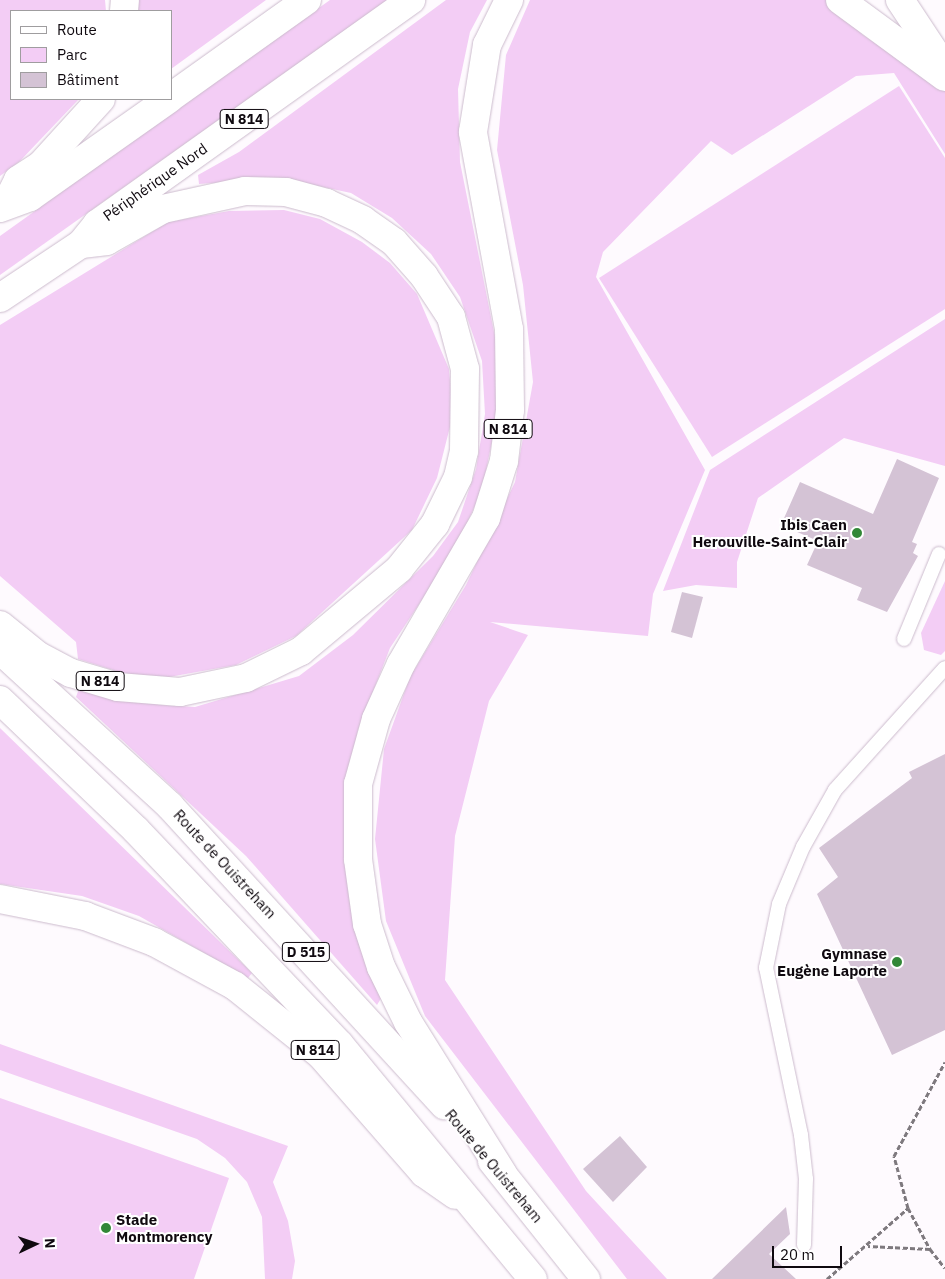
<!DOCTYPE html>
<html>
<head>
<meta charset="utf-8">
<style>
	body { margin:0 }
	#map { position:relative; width:945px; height:1279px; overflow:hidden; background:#fefafe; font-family:"IBM Plex Sans",sans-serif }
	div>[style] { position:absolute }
	.green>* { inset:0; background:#f3cdf5 }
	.building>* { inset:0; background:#d4c3d5 }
	.path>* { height:3px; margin-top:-1.5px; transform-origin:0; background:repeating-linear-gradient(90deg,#7e797e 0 5px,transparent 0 7.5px) }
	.roads { filter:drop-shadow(0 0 1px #ccbbcd) drop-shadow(0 0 1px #ccbbcd) }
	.service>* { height:14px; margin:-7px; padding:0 7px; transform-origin:7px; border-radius:7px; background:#fff }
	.tertiary>* { height:28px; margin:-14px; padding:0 14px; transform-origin:14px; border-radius:14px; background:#fff }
	.trunk>* { height:28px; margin:-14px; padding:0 14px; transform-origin:14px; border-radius:14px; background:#fff }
	.dots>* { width:14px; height:14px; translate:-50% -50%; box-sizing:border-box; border:2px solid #fff; border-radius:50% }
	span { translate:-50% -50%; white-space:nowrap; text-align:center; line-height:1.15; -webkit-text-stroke:4px #fff; paint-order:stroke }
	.shield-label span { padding:1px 4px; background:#fff; border:1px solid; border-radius:4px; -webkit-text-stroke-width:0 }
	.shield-label { font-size:14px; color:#0f090f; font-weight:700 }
	.street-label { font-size:15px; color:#0f090f }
	.poi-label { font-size:15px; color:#0f090f; font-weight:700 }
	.right { translate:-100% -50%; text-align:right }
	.left { translate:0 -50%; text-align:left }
	.legend { position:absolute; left:10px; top:10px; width:162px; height:90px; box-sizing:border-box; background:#fff; border:1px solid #9f9d9f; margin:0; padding:6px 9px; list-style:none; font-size:15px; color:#0f090f }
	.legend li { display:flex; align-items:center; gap:10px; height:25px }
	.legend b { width:25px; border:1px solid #9f9d9f }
	.north { position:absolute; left:10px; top:1219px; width:50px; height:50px; -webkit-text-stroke:4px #fff; paint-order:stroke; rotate:87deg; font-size:14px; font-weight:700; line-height:20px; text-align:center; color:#0f090f }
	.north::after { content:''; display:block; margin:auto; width:18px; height:22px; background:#0f090f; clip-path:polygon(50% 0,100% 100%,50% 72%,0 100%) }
	.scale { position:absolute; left:772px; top:1246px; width:70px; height:22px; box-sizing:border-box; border:2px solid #0f090f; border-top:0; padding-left:6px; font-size:15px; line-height:18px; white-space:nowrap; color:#0f090f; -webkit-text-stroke:4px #fff; paint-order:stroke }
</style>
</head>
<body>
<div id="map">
	<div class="green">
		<i style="clip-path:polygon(0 0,105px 0,106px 11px,11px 11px,11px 99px,79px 99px,20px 161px,0 176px)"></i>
		<i style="clip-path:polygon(138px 0,266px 0,171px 69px,171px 11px,137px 11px)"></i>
		<i style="clip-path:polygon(330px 0,388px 0,0 275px,0 236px)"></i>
		<i style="clip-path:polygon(446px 0,487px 0,470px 32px,458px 89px,460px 162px,496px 342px,496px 422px,482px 490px,455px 550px,390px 648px,358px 730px,346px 785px,383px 995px,377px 1005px,246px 856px,76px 697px,80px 686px,161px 705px,195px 707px,299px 676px,353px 635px,433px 556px,458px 522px,476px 469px,485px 414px,482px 361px,460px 297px,431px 254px,392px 218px,351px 193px,281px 178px,199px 184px,198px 175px,239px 152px)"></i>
		<i style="clip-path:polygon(530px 0,826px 0,863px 35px,945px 90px,945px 154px,894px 73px,856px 76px,732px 155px,711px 141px,603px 252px,596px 277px,705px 470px,653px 594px,648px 636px,490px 622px,528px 635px,489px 701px,455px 836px,445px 980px,586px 1191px,667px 1279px,627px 1279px,425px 1016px,386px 921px,375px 839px,384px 749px,410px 677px,466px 585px,515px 482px,533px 382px,523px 285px,497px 150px,506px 55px)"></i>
		<i style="clip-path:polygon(899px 86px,945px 158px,945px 309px,712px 457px,599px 278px)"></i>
		<i style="clip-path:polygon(284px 210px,320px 219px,362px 242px,390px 263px,417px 294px,449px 369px,453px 415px,437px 478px,412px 530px,296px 636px,236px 665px,169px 677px,129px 675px,78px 659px,76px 642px,0 576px,0 325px,168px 222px,229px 211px)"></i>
		<i style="clip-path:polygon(945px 319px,945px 466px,844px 438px,758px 498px,737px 562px,737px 588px,696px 585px,663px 591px,710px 470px)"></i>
		<i style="clip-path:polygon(945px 581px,945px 651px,941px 655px,924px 650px,921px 633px)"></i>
		<i style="clip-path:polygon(0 728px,252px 973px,248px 978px,139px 916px,82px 896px,0 884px)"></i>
		<i style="clip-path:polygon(0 1044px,288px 1146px,273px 1182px,288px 1221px,295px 1261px,292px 1279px,265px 1279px,262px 1217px,247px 1182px,225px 1158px,197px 1139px,0 1070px)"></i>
		<i style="clip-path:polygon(0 1098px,229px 1178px,194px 1279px,0 1279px)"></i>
	</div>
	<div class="building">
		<i style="clip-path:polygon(897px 459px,939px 478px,912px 542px,917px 544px,913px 553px,918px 556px,887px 612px,857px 600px,862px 588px,807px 565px,818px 541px,781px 525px,800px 482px,873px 514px)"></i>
		<i style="clip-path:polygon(682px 592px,703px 597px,692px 638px,671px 632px)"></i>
		<i style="clip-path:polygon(945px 754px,945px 1030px,892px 1055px,817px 894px,838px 877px,819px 848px,912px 778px,909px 772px)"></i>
		<i style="clip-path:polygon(620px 1136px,647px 1167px,613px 1202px,583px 1169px)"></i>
		<i style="clip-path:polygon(786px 1207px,790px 1234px,769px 1254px,796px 1279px,712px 1279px)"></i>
	</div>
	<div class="path">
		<i style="left:908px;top:1208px;width:54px;rotate:-105.1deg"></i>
		<i style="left:894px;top:1156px;width:107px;rotate:-61.5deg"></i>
		<i style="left:930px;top:1249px;width:24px;rotate:52deg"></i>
		<i style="left:827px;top:1279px;width:108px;rotate:-41.2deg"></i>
		<i style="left:908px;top:1208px;width:47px;rotate:61.8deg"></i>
		<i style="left:930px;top:1249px;width:62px;rotate:-177.2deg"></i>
	</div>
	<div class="roads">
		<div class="service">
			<i style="left:904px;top:639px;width:92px;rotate:-67.6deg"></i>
			<i style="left:804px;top:1245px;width:66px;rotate:-88.3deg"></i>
			<i style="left:806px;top:1179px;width:44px;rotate:-96.5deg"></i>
			<i style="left:801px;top:1135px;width:171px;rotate:-101.8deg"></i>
			<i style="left:766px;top:968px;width:65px;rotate:-78.5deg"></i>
			<i style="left:779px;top:904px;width:62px;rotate:-67.2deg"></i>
			<i style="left:803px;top:847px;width:65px;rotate:-60.7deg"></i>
			<i style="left:835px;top:790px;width:164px;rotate:-48deg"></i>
		</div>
		<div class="tertiary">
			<i style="left:840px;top:0;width:130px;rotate:36.3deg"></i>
			<i style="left:900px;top:0;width:82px;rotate:56.5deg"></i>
		</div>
		<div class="trunk">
			<i style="left:124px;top:11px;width:11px;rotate:-85deg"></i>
			<i style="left:171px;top:97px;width:167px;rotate:-35.5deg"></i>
			<i style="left:6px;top:204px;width:27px;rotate:-63deg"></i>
			<i style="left:18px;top:180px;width:27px;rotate:-33deg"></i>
			<i style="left:41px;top:165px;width:89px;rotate:-47.7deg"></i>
			<i style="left:0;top:208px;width:32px;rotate:-20deg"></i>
			<i style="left:30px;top:197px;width:170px;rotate:-35.2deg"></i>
			<i style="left:0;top:298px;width:97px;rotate:-33.7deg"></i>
			<i style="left:81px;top:244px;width:26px;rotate:-51deg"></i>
			<i style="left:97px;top:224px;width:386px;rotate:-35.5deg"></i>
			<i style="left:0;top:625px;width:48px;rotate:39deg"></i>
			<i style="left:37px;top:655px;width:38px;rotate:28deg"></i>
			<i style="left:71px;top:673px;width:49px;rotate:16.6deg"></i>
			<i style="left:118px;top:687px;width:62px;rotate:4.6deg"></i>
			<i style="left:180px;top:692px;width:67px;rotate:-12deg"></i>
			<i style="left:246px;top:678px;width:61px;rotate:-26.1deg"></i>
			<i style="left:301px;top:651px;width:128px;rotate:-39.9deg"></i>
			<i style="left:399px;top:569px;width:58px;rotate:-51.3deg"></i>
			<i style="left:435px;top:524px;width:52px;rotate:-63.9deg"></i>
			<i style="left:458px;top:477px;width:27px;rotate:-77deg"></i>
			<i style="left:464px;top:451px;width:82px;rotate:-89.3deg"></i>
			<i style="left:465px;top:369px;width:54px;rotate:-105.1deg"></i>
			<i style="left:451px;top:317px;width:49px;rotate:-123.4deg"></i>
			<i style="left:424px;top:276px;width:45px;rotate:-131.4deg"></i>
			<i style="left:394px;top:242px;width:38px;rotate:-145deg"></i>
			<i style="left:363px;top:220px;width:40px;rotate:-155deg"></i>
			<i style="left:327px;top:203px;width:42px;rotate:-165deg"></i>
			<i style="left:286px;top:192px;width:41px;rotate:-178.6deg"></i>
			<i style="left:245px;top:191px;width:84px;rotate:167.6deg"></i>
			<i style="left:163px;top:209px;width:64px;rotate:150.3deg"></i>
			<i style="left:107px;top:241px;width:26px;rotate:173deg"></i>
			<i style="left:0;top:650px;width:231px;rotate:42.5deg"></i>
			<i style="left:170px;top:806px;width:406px;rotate:47.5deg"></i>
			<i style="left:0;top:700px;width:188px;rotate:43.7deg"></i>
			<i style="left:136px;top:830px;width:296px;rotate:46.5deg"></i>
			<i style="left:340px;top:1045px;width:303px;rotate:50.5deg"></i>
			<i style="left:0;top:899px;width:87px;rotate:11.3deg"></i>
			<i style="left:85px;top:916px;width:74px;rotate:20.6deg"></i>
			<i style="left:154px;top:942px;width:92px;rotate:28.5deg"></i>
			<i style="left:235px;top:986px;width:110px;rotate:38.7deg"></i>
			<i style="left:321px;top:1055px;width:157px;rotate:48.9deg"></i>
			<i style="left:424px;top:1173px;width:38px;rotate:35deg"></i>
			<i style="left:492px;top:1161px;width:151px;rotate:51.5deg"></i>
			<i style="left:503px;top:1174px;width:179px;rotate:-122deg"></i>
			<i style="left:408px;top:1022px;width:61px;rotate:-116.1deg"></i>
			<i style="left:381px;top:967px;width:45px;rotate:-108deg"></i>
			<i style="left:367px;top:924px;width:66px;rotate:-97.9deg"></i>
			<i style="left:358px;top:859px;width:75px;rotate:-90deg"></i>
			<i style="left:358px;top:784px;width:67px;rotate:-74.5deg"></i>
			<i style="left:376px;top:719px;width:60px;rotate:-65.6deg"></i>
			<i style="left:401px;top:664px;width:169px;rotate:-59.8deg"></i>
			<i style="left:486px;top:518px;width:60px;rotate:-72.5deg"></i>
			<i style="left:504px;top:461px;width:51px;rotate:-83.3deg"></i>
			<i style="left:510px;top:410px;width:81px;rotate:-90.7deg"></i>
			<i style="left:509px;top:329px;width:200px;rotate:-100.4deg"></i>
			<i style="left:473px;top:132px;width:88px;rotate:-80.9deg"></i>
			<i style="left:487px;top:45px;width:50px;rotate:-63.9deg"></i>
		</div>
	</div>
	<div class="dots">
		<i style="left:857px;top:533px;background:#328837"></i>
		<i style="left:897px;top:962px;background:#328837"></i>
		<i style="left:106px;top:1228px;background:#328837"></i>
	</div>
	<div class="shield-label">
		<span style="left:244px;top:119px">N 814</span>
		<span style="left:508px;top:429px">N 814</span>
		<span style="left:100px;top:681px">N 814</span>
		<span style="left:306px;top:952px">D 515</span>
		<span style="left:315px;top:1050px">N 814</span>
	</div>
	<div class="street-label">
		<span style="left:155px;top:182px;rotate:-35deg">Périphérique Nord</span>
		<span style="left:225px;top:864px;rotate:47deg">Route de Ouistreham</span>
		<span style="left:494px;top:1166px;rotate:50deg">Route de Ouistreham</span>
	</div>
	<div class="poi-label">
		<span class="right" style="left:847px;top:533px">Ibis Caen<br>Herouville-Saint-Clair</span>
		<span class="right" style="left:887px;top:962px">Gymnase<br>Eugène Laporte</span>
		<span class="left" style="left:116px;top:1228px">Stade<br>Montmorency</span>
	</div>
	<ul class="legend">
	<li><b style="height:6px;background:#fff"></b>Route</li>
	<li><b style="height:14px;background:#f3cdf5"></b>Parc</li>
	<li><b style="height:14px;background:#d4c3d5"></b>Bâtiment</li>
	</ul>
	<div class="north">N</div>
	<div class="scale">20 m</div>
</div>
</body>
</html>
